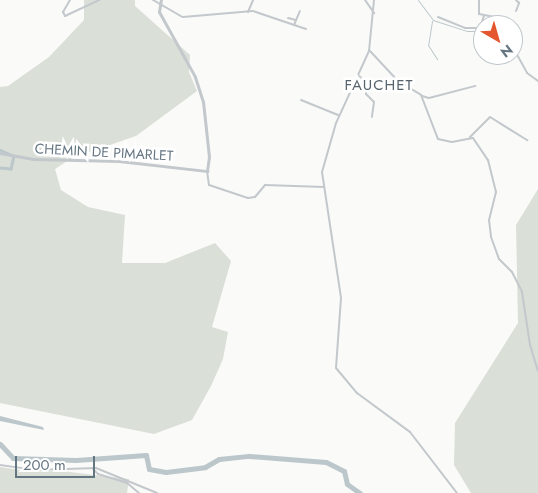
<!DOCTYPE html>
<html>
<head>
<meta charset="utf-8">
<style>
	body { margin:0 }
	#map { position:relative; width:538px; height:493px; overflow:hidden; background:#fafaf8; font-family:Jost,sans-serif }
	div>[style] { position:absolute }
	.green>* { inset:0; background:#dadfd7 }
	.water>* { inset:0; background:#bbc7cb }
	.stream>* { height:1px; margin:-0.5px; padding:0 0.5px; transform-origin:0.5px; border-radius:0.5px; background:#bbc7cb }
	.canal>* { height:2.5px; margin:-1.25px; padding:0 1.25px; transform-origin:1.25px; border-radius:1.25px; background:#bbc7cb }
	.river>* { height:5px; margin:-2.5px; padding:0 2.5px; transform-origin:2.5px; border-radius:2.5px; background:#bbc7cb }
	.minor>* { height:2px; margin:-1px; padding:0 1px; transform-origin:1px; border-radius:1px; background:#c3c8cc }
	.tertiary>* { height:2.5px; margin:-1.25px; padding:0 1.25px; transform-origin:1.25px; border-radius:1.25px; background:#c3c8cc }
	span { translate:-50% -50%; white-space:nowrap; text-align:center; line-height:1.15; -webkit-text-stroke:5px #fff; paint-order:stroke }
	.street-label { font-size:14px; color:#657683 }
	.neighbourhood-label { font-size:15px; color:#57646e; letter-spacing:1px }
	.north { position:absolute; left:473px; top:15px; width:50px; height:50px; box-sizing:border-box; background:#fff; border:1px solid #c1c8cd; border-radius:50%; rotate:142deg; font-size:14px; font-weight:700; line-height:20px; text-align:center; color:#657683 }
	.north::after { content:''; display:block; margin:auto; width:18px; height:22px; background:#e4572e; clip-path:polygon(50% 0,100% 100%,50% 72%,0 100%) }
	.scale { position:absolute; left:15px; top:456px; width:80px; height:22px; box-sizing:border-box; border:2px solid #657683; border-top:0; padding-left:6px; font-size:15px; line-height:18px; white-space:nowrap; color:#657683; -webkit-text-stroke:4px #fff; paint-order:stroke }
</style>
</head>
<body>
<div id="map">
	<div class="green">
		<i style="clip-path:polygon(84px 0,135px 0,135px 6px,190px 55px,189px 72px,197px 91px,136px 136px,72px 158px,55px 169px,61px 190px,88px 207px,125px 215px,122px 263px,165px 263px,215px 243px,231px 261px,212px 327px,228px 332px,223px 359px,211px 386px,192px 420px,154px 434px,0 403px,0 87px,8px 86px,49px 57px,84px 20px)"></i>
		<i style="clip-path:polygon(538px 189px,538px 493px,471px 493px,454px 465px,455px 423px,518px 323px,516px 225px)"></i>
		<i style="clip-path:polygon(0 467px,32px 472px,61px 471px,129px 479px,127px 493px,0 493px)"></i>
	</div>
	<div class="water">
		<i style="clip-path:polygon(0 416px,43px 427px,44px 430px,0 421px)"></i>
	</div>
	<div class="stream">
		<i style="left:418px;top:0;width:25px;rotate:53deg"></i>
		<i style="left:433px;top:20px;width:36px;rotate:18deg"></i>
		<i style="left:467px;top:31px;width:16px"></i>
		<i style="left:432px;top:21px;width:24px;rotate:99deg"></i>
		<i style="left:428px;top:45px;width:17px;rotate:57deg"></i>
		<i style="left:513px;top:45px;width:1px;rotate:45deg"></i>
	</div>
	<div class="canal">
		<i style="left:0;top:150px;width:15px;rotate:23deg"></i>
		<i style="left:14px;top:156px;width:13px;rotate:103deg"></i>
		<i style="left:11px;top:169px;width:11px;rotate:-175deg"></i>
	</div>
	<div class="river">
		<i style="left:0;top:444px;width:19px;rotate:47deg"></i>
		<i style="left:13px;top:458px;width:63px;rotate:1.8deg"></i>
		<i style="left:76px;top:460px;width:70px;rotate:-4.1deg"></i>
		<i style="left:146px;top:455px;width:14px;rotate:78deg"></i>
		<i style="left:149px;top:469px;width:17px;rotate:10deg"></i>
		<i style="left:166px;top:472px;width:39px;rotate:-7deg"></i>
		<i style="left:205px;top:467px;width:16px;rotate:-30deg"></i>
		<i style="left:219px;top:459px;width:30px;rotate:-6deg"></i>
		<i style="left:249px;top:456px;width:77px;rotate:4.5deg"></i>
		<i style="left:326px;top:462px;width:20px;rotate:27deg"></i>
		<i style="left:344px;top:471px;width:13px;rotate:77deg"></i>
		<i style="left:347px;top:484px;width:16px;rotate:35deg"></i>
	</div>
	<div class="minor">
		<i style="left:70px;top:0;width:14px;rotate:120deg"></i>
		<i style="left:63px;top:12px;width:4px;rotate:63deg"></i>
		<i style="left:65px;top:16px;width:38px;rotate:-25deg"></i>
		<i style="left:153px;top:0;width:34px;rotate:30deg"></i>
		<i style="left:183px;top:17px;width:70px;rotate:-4.9deg"></i>
		<i style="left:253px;top:11px;width:56px;rotate:18.8deg"></i>
		<i style="left:365px;top:0;width:16px;rotate:55deg"></i>
		<i style="left:374px;top:0;width:51px;rotate:95.6deg"></i>
		<i style="left:369px;top:51px;width:79px;rotate:114.6deg"></i>
		<i style="left:336px;top:123px;width:51px;rotate:105.9deg"></i>
		<i style="left:322px;top:172px;width:127px;rotate:81.4deg"></i>
		<i style="left:341px;top:298px;width:70px;rotate:94.1deg"></i>
		<i style="left:336px;top:368px;width:33px;rotate:50deg"></i>
		<i style="left:357px;top:393px;width:66px;rotate:36.3deg"></i>
		<i style="left:410px;top:432px;width:77px;rotate:52.4deg"></i>
		<i style="left:479px;top:0;width:14px;rotate:90deg"></i>
		<i style="left:479px;top:14px;width:16px;rotate:11deg"></i>
		<i style="left:495px;top:17px;width:9px;rotate:63deg"></i>
		<i style="left:516px;top:11px;width:9px;rotate:-69deg"></i>
		<i style="left:519px;top:3px;width:4px;rotate:-135deg"></i>
		<i style="left:248px;top:12px;width:13px;rotate:-67deg"></i>
		<i style="left:438px;top:17px;width:29px;rotate:22deg"></i>
		<i style="left:465px;top:28px;width:15px"></i>
		<i style="left:480px;top:28px;width:13px;rotate:-72deg"></i>
		<i style="left:288px;top:18px;width:8px;rotate:14deg"></i>
		<i style="left:294px;top:25px;width:15px;rotate:-67deg"></i>
		<i style="left:513px;top:32px;width:9px;rotate:27deg"></i>
		<i style="left:521px;top:36px;width:16px;rotate:112deg"></i>
		<i style="left:515px;top:51px;width:25px;rotate:61deg"></i>
		<i style="left:527px;top:73px;width:14px;rotate:36deg"></i>
		<i style="left:370px;top:51px;width:41px;rotate:47deg"></i>
		<i style="left:398px;top:81px;width:27px;rotate:31deg"></i>
		<i style="left:421px;top:95px;width:47px;rotate:68.9deg"></i>
		<i style="left:438px;top:139px;width:14px;rotate:12deg"></i>
		<i style="left:452px;top:142px;width:21px;rotate:-11deg"></i>
		<i style="left:473px;top:138px;width:27px;rotate:56deg"></i>
		<i style="left:488px;top:160px;width:33px;rotate:76deg"></i>
		<i style="left:496px;top:192px;width:29px;rotate:104deg"></i>
		<i style="left:489px;top:220px;width:17px;rotate:83deg"></i>
		<i style="left:491px;top:237px;width:23px;rotate:70deg"></i>
		<i style="left:499px;top:259px;width:18px;rotate:45deg"></i>
		<i style="left:512px;top:272px;width:22px;rotate:63deg"></i>
		<i style="left:522px;top:292px;width:54px;rotate:81.4deg"></i>
		<i style="left:530px;top:345px;width:27px;rotate:73deg"></i>
		<i style="left:359px;top:76px;width:10px;rotate:37deg"></i>
		<i style="left:367px;top:82px;width:12px;rotate:95deg"></i>
		<i style="left:366px;top:94px;width:11px;rotate:45deg"></i>
		<i style="left:374px;top:102px;width:15px;rotate:98deg"></i>
		<i style="left:422px;top:96px;width:7px;rotate:16deg"></i>
		<i style="left:429px;top:98px;width:48px;rotate:-14.6deg"></i>
		<i style="left:301px;top:100px;width:40px;rotate:22deg"></i>
		<i style="left:470px;top:137px;width:28px;rotate:-45deg"></i>
		<i style="left:490px;top:117px;width:44px;rotate:31.9deg"></i>
		<i style="left:207px;top:171px;width:14px;rotate:82deg"></i>
		<i style="left:209px;top:185px;width:41px;rotate:18.4deg"></i>
		<i style="left:248px;top:198px;width:7px;rotate:-8deg"></i>
		<i style="left:255px;top:197px;width:16px;rotate:-50deg"></i>
		<i style="left:265px;top:185px;width:59px;rotate:1.9deg"></i>
		<i style="left:0;top:465px;width:35px;rotate:8deg"></i>
		<i style="left:35px;top:470px;width:61px;rotate:-1.9deg"></i>
		<i style="left:96px;top:468px;width:66px;rotate:22.3deg"></i>
		<i style="left:92px;top:468px;width:8px;rotate:45deg"></i>
		<i style="left:98px;top:474px;width:30px;rotate:17deg"></i>
		<i style="left:127px;top:483px;width:16px;rotate:40deg"></i>
	</div>
	<div class="tertiary">
		<i style="left:0;top:153px;width:35px;rotate:10deg"></i>
		<i style="left:34px;top:159px;width:85px;rotate:1.3deg"></i>
		<i style="left:119px;top:161px;width:89px;rotate:6.5deg"></i>
		<i style="left:207px;top:171px;width:14px;rotate:-82deg"></i>
		<i style="left:209px;top:157px;width:55px;rotate:-96.2deg"></i>
		<i style="left:203px;top:102px;width:26px;rotate:-108deg"></i>
		<i style="left:195px;top:77px;width:74px;rotate:-119deg"></i>
		<i style="left:159px;top:12px;width:12px;rotate:-81deg"></i>
	</div>
	<div class="street-label">
		<span style="left:104px;top:152px;rotate:3deg">CHEMIN DE PIMARLET</span>
	</div>
	<div class="neighbourhood-label">
		<span style="left:379px;top:86px">FAUCHET</span>
	</div>
	<div class="north">N</div>
	<div class="scale">200 m</div>
</div>
</body>
</html>
